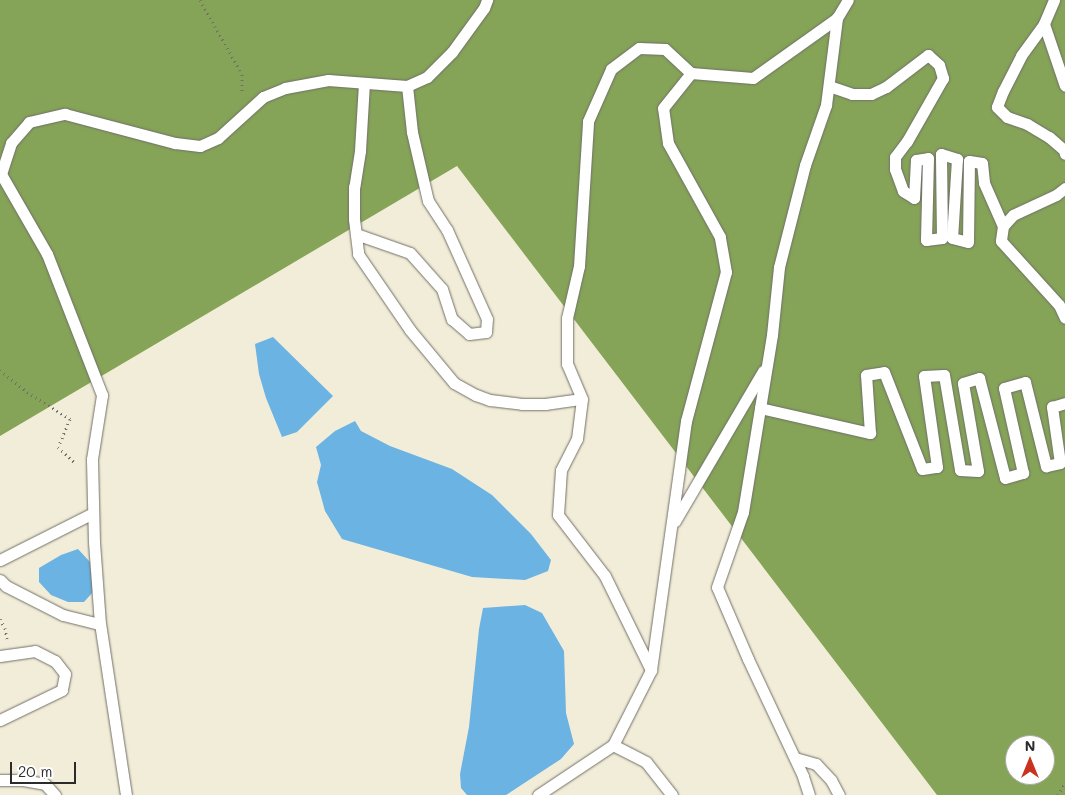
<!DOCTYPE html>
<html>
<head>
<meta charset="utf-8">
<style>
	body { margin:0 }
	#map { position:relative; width:1065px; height:795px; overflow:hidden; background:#f2edd8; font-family:Mali,sans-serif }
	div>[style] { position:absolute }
	.forest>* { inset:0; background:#85a458 }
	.water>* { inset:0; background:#6bb3e3 }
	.path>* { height:3px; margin-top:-1.5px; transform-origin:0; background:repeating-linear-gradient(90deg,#716f68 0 1px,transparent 0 5px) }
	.roads { filter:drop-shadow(0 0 1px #716f68) drop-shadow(0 0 1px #716f68) }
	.service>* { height:11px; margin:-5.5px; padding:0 5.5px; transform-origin:5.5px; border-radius:5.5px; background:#fff }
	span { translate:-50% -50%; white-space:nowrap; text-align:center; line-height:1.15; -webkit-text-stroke:4.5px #fff; paint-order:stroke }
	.north { position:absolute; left:1005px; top:735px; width:50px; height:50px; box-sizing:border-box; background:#fff; border:1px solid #aaa; border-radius:50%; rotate:0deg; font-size:14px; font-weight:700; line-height:20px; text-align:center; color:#2b2b2b }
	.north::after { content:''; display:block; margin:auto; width:18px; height:22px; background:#c8321e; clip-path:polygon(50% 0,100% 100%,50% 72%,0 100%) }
	.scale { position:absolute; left:10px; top:762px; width:66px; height:22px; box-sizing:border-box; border:2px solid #2b2b2b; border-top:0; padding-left:6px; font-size:15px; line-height:18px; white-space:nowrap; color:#2b2b2b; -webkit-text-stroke:4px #fff; paint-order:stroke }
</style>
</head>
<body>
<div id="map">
	<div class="forest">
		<i style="clip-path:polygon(evenodd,0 0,1065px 0,1065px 795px,937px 795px,457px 166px,0 436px,0 0,1015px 745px,1045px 745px,1045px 775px,1015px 775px,1015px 745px)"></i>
	</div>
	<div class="water">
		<i style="clip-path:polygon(273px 337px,333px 396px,297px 432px,282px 437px,266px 398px,259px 374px,255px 344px)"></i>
		<i style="clip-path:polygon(355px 421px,361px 431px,390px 446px,452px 469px,492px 495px,531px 534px,551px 560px,548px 571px,525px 580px,472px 577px,342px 539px,325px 511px,317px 482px,321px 465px,316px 447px,335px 431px)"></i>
		<i style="clip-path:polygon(78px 549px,90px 562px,93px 592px,84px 602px,68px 602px,51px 595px,39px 582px,39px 568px,61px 555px)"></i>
		<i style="clip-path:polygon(525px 605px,542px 613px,564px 651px,566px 713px,574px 744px,561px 759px,506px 795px,467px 795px,461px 788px,460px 774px,469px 727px,479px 629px,483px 608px)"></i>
	</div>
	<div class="path">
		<i style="left:200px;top:0;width:85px;rotate:60.4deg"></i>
		<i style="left:242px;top:74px;width:19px;rotate:90deg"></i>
		<i style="left:0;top:370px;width:35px;rotate:39deg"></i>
		<i style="left:27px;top:392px;width:51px;rotate:32.1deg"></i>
		<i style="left:70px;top:419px;width:30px;rotate:113deg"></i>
		<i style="left:58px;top:447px;width:23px;rotate:43deg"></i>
		<i style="left:0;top:619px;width:10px;rotate:61deg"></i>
		<i style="left:5px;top:628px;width:11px;rotate:80deg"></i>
		<i style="left:1058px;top:795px;width:14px;rotate:-60deg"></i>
	</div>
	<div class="roads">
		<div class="service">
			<i style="left:1054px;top:0;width:26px;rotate:113deg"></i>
			<i style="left:1044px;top:24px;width:65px;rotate:71.3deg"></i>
			<i style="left:1044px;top:24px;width:39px;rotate:126deg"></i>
			<i style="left:1021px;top:56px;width:39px;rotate:117deg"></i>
			<i style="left:1003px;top:91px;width:17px;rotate:111deg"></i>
			<i style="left:997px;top:107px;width:14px;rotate:45deg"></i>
			<i style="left:1007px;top:117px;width:21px;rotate:19deg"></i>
			<i style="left:1027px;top:124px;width:26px;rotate:31deg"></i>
			<i style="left:1049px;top:137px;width:20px;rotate:41deg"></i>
			<i style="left:1064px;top:150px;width:4px;rotate:76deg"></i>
			<i style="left:364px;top:83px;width:68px;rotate:93.4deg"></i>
			<i style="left:360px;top:151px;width:36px;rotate:99deg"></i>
			<i style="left:354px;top:187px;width:32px;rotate:90deg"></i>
			<i style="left:354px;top:219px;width:35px;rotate:83deg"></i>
			<i style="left:358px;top:254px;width:92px;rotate:55.6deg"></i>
			<i style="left:410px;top:330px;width:69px;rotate:50.3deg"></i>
			<i style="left:454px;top:383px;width:25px;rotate:29deg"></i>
			<i style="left:476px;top:395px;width:15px;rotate:20deg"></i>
			<i style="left:490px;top:400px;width:32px;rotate:7deg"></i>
			<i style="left:522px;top:404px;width:23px"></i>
			<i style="left:545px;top:404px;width:37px;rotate:-8deg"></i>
			<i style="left:829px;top:86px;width:24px;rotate:19deg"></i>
			<i style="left:852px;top:94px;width:19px"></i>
			<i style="left:871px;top:94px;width:17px;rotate:-25deg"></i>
			<i style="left:886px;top:87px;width:53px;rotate:-37.3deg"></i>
			<i style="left:928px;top:55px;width:15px;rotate:42deg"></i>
			<i style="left:939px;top:65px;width:14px;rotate:73deg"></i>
			<i style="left:943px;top:78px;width:73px;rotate:119.7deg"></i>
			<i style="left:907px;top:141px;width:20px;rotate:127deg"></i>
			<i style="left:895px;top:157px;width:12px;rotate:90deg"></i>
			<i style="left:895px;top:169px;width:23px;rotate:70deg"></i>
			<i style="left:903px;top:191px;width:13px;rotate:32deg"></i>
			<i style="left:914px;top:198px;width:38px;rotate:-87deg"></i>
			<i style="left:916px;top:160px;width:12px;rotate:-9deg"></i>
			<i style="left:928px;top:158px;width:82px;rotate:91.4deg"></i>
			<i style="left:926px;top:240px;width:16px;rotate:-7deg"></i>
			<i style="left:942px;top:238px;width:84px;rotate:-90.7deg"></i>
			<i style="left:941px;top:154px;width:17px;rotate:17deg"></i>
			<i style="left:957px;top:159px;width:79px;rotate:93.6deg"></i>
			<i style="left:952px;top:238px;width:16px;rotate:14deg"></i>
			<i style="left:968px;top:242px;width:81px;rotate:-89.3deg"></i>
			<i style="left:969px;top:161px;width:13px;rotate:9deg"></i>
			<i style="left:982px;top:163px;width:20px;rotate:84deg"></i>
			<i style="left:984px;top:183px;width:47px;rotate:66.2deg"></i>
			<i style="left:1065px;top:188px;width:11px;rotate:142deg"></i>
			<i style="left:1056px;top:195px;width:47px;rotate:155.1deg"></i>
			<i style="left:1013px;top:215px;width:15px;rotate:132deg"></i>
			<i style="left:1003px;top:226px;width:15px;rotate:98deg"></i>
			<i style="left:1001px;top:241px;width:86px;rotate:47.8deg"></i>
			<i style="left:1059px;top:305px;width:14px;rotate:65deg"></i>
			<i style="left:356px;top:234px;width:57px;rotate:19.4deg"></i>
			<i style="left:410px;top:253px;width:48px;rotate:48.4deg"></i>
			<i style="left:442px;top:289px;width:32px;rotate:72deg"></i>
			<i style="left:452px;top:319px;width:23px;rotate:41deg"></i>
			<i style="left:469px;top:334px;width:17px;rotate:-7deg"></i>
			<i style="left:486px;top:332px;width:13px;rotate:-86deg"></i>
			<i style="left:487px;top:319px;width:98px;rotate:-114.2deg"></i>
			<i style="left:447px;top:230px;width:35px;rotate:-123deg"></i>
			<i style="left:428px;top:201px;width:71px;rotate:-103.1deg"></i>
			<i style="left:412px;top:132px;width:46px;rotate:-96.2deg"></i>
			<i style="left:760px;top:408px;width:113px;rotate:12.8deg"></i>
			<i style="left:870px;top:433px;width:58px;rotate:-93.9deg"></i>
			<i style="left:866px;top:375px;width:18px;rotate:-9deg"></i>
			<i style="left:884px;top:372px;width:104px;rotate:68.6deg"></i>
			<i style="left:922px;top:469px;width:15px;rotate:-8deg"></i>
			<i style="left:937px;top:467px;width:92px;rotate:-98.1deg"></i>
			<i style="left:924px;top:376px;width:20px;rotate:-3deg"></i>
			<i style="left:944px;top:375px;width:96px;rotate:80.4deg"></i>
			<i style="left:960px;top:470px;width:18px;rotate:3deg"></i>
			<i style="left:978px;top:471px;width:89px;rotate:-99.7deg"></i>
			<i style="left:963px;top:383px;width:17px;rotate:-17deg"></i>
			<i style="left:979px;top:378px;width:103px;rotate:75.4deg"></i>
			<i style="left:1005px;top:478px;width:19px;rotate:-16deg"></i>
			<i style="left:1023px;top:473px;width:87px;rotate:-102.6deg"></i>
			<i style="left:1004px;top:388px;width:22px;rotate:-16deg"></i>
			<i style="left:1025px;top:382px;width:87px;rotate:76deg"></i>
			<i style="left:1046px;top:466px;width:14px;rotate:-12deg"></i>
			<i style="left:1060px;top:463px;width:57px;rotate:-98.1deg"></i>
			<i style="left:1052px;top:407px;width:14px;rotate:-17deg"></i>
			<i style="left:675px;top:521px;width:174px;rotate:-59.6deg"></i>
			<i style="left:0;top:560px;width:104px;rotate:-26.8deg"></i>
			<i style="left:0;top:580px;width:8px;rotate:45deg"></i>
			<i style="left:6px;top:586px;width:64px;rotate:27deg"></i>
			<i style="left:63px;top:615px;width:38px;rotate:14deg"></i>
			<i style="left:0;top:656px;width:35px;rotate:-8deg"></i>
			<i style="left:35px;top:651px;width:22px;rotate:27deg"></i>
			<i style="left:55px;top:661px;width:16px;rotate:52deg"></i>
			<i style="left:65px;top:674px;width:16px;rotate:101deg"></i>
			<i style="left:62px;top:690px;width:69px;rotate:154.2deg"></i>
			<i style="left:651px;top:670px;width:105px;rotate:-116.1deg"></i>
			<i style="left:605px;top:576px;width:77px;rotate:-127.6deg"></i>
			<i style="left:558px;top:515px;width:45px;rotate:-86.2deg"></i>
			<i style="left:561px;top:470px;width:35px;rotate:-63deg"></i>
			<i style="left:577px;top:439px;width:40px;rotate:-82.9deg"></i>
			<i style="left:582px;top:399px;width:38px;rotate:-113deg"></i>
			<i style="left:567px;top:364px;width:46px;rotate:-90deg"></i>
			<i style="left:567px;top:318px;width:53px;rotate:-77deg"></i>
			<i style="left:579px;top:266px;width:145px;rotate:-86.4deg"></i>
			<i style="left:588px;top:121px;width:57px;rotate:-66.1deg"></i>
			<i style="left:611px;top:69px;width:35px;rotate:-37deg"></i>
			<i style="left:639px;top:48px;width:26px;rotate:2deg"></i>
			<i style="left:665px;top:49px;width:35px;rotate:43deg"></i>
			<i style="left:691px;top:73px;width:62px;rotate:4.6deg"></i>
			<i style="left:753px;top:78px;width:103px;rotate:-35.5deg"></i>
			<i style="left:837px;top:18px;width:21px;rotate:-59deg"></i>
			<i style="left:613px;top:745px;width:37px;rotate:27deg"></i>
			<i style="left:646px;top:762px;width:42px;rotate:51.8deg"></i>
			<i style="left:795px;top:758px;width:22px;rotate:16deg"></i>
			<i style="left:816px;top:764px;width:22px;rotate:47deg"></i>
			<i style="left:831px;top:780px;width:17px;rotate:62deg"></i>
			<i style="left:0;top:780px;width:23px"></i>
			<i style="left:23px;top:780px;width:22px;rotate:10deg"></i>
			<i style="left:45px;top:784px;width:15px;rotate:48deg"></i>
			<i style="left:126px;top:795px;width:173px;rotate:-98.6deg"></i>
			<i style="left:100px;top:624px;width:82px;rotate:-94.2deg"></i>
			<i style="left:94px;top:542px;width:83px;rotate:-91.4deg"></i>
			<i style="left:92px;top:459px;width:65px;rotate:-81.1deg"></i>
			<i style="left:102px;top:395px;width:151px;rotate:-111.3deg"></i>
			<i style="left:47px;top:254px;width:92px;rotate:-119.9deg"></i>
			<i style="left:1px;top:174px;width:33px;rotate:-72deg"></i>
			<i style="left:11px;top:143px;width:28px;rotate:-49deg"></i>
			<i style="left:29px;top:122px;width:37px;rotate:-13deg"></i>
			<i style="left:65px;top:114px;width:114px;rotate:14.8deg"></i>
			<i style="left:175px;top:143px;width:25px;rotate:7deg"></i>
			<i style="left:200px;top:146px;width:20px;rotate:-24deg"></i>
			<i style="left:218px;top:138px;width:61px;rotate:-42.3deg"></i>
			<i style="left:263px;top:97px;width:24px;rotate:-22deg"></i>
			<i style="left:285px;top:88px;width:44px;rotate:-10.5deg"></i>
			<i style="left:328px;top:80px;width:79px;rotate:4.3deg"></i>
			<i style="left:407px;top:86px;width:22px;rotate:-24deg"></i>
			<i style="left:427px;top:77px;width:35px;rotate:-45deg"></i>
			<i style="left:452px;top:52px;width:54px;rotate:-54deg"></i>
			<i style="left:484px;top:8px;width:9px;rotate:-69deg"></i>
			<i style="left:538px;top:795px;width:90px;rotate:-33.7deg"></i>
			<i style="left:613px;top:745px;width:84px;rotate:-63.1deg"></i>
			<i style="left:651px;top:670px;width:251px;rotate:-82deg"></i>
			<i style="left:686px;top:421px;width:154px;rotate:-75deg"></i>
			<i style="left:726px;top:272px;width:36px;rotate:-100deg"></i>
			<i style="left:720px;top:237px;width:107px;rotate:-119deg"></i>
			<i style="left:668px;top:143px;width:35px;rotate:-98deg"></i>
			<i style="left:663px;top:108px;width:45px;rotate:-51.3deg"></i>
			<i style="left:809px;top:795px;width:20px;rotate:-108deg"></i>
			<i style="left:803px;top:776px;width:129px;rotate:-115.2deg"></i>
			<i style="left:748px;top:659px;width:78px;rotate:-113.3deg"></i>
			<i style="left:717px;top:587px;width:79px;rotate:-70.9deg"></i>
			<i style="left:743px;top:512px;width:179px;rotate:-80.7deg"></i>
			<i style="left:772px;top:335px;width:68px;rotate:-84.1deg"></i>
			<i style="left:779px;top:267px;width:105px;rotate:-75.7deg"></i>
			<i style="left:805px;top:165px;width:64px;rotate:-70.7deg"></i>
			<i style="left:826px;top:105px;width:88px;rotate:-82.8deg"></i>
		</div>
	</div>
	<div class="north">N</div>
	<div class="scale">20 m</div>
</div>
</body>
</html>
